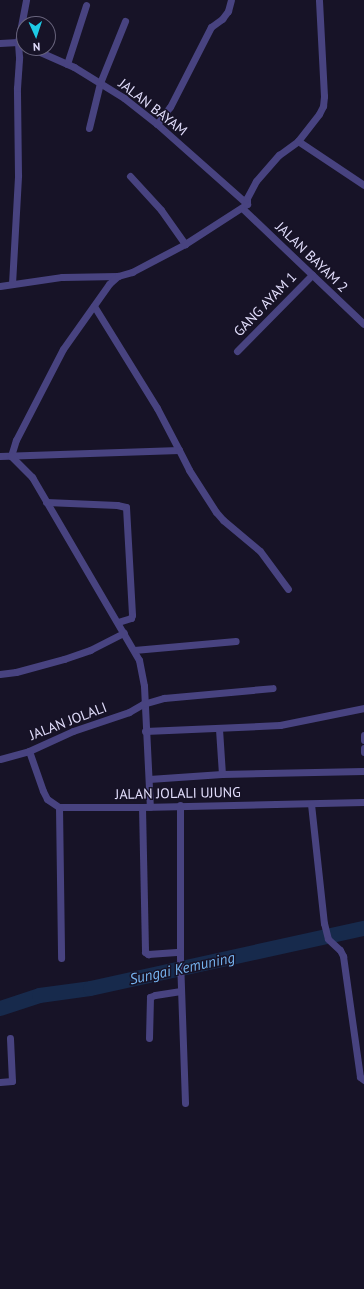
<!DOCTYPE html>
<html>
<head>
<meta charset="utf-8">
<style>
	body { margin:0 }
	#map { position:relative; width:364px; height:1289px; overflow:hidden; background:#171327; font-family:"PT Sans",sans-serif }
	div>[style] { position:absolute }
	.river>* { height:15px; margin:-7.5px; padding:0 7.5px; transform-origin:7.5px; border-radius:7.5px; background:#172a4c }
	.minor>* { height:7px; margin:-3.5px; padding:0 3.5px; transform-origin:3.5px; border-radius:3.5px; background:#484380 }
	span { translate:-50% -50%; white-space:nowrap; text-align:center; line-height:1.15; -webkit-text-stroke:3px #171327; paint-order:stroke }
	.street-label { font-size:14px; color:#e1ddfb }
	.water-label { font-size:15px; color:#76b3ef; font-style:italic }
	.north { position:absolute; left:16px; top:16px; width:40px; height:40px; box-sizing:border-box; background:#171327; border:1px solid #68647c; border-radius:50%; rotate:177deg; font-size:11px; font-weight:700; line-height:16px; text-align:center; color:#e1ddfb }
	.north::after { content:''; display:block; margin:auto; width:14px; height:18px; background:#1ecae5; clip-path:polygon(50% 0,100% 100%,50% 72%,0 100%) }
</style>
</head>
<body>
<div id="map">
	<div class="river">
		<i style="left:0;top:1008px;width:41px;rotate:-18.4deg"></i>
		<i style="left:39px;top:995px;width:51px;rotate:-7.8deg"></i>
		<i style="left:90px;top:988px;width:280px;rotate:-12.4deg"></i>
	</div>
	<div class="minor">
		<i style="left:0;top:43px;width:18px;rotate:-3deg"></i>
		<i style="left:18px;top:42px;width:7px;rotate:27deg"></i>
		<i style="left:31px;top:48px;width:47px;rotate:23.8deg"></i>
		<i style="left:74px;top:67px;width:59px;rotate:31.8deg"></i>
		<i style="left:124px;top:98px;width:42px;rotate:38.2deg"></i>
		<i style="left:157px;top:124px;width:120px;rotate:41.6deg"></i>
		<i style="left:67px;top:64px;width:62px;rotate:-72.1deg"></i>
		<i style="left:157px;top:124px;width:21px;rotate:-53deg"></i>
		<i style="left:170px;top:107px;width:90px;rotate:-62.9deg"></i>
		<i style="left:211px;top:27px;width:14px;rotate:-36deg"></i>
		<i style="left:222px;top:19px;width:10px;rotate:-53deg"></i>
		<i style="left:228px;top:11px;width:11px;rotate:-75deg"></i>
		<i style="left:89px;top:128px;width:46px;rotate:-76.3deg"></i>
		<i style="left:100px;top:83px;width:67px;rotate:-68deg"></i>
		<i style="left:298px;top:141px;width:79px;rotate:33.7deg"></i>
		<i style="left:130px;top:176px;width:46px;rotate:47.6deg"></i>
		<i style="left:161px;top:210px;width:42px;rotate:54.8deg"></i>
		<i style="left:242px;top:208px;width:168px;rotate:43.6deg"></i>
		<i style="left:12px;top:284px;width:109px;rotate:-86.8deg"></i>
		<i style="left:18px;top:175px;width:87px;rotate:-90.7deg"></i>
		<i style="left:17px;top:88px;width:31px;rotate:-86deg"></i>
		<i style="left:19px;top:57px;width:15px;rotate:-94deg"></i>
		<i style="left:18px;top:42px;width:43px;rotate:-79.2deg"></i>
		<i style="left:0;top:286px;width:63px;rotate:-8.3deg"></i>
		<i style="left:62px;top:277px;width:56px;rotate:-1deg"></i>
		<i style="left:94px;top:306px;width:120px;rotate:58.3deg"></i>
		<i style="left:157px;top:408px;width:47px;rotate:62.4deg"></i>
		<i style="left:237px;top:351px;width:107px;rotate:-45.4deg"></i>
		<i style="left:0;top:456px;width:179px;rotate:-1.9deg"></i>
		<i style="left:179px;top:450px;width:22px;rotate:63deg"></i>
		<i style="left:189px;top:470px;width:50px;rotate:57.3deg"></i>
		<i style="left:216px;top:512px;width:11px;rotate:49deg"></i>
		<i style="left:223px;top:520px;width:48px;rotate:40deg"></i>
		<i style="left:260px;top:551px;width:47px;rotate:53.6deg"></i>
		<i style="left:11px;top:456px;width:17px;rotate:-73deg"></i>
		<i style="left:16px;top:440px;width:102px;rotate:-62.7deg"></i>
		<i style="left:63px;top:349px;width:80px;rotate:-54.7deg"></i>
		<i style="left:109px;top:284px;width:12px;rotate:-42deg"></i>
		<i style="left:118px;top:276px;width:15px;rotate:-16deg"></i>
		<i style="left:132px;top:272px;width:60px;rotate:-27.8deg"></i>
		<i style="left:185px;top:244px;width:74px;rotate:-32.8deg"></i>
		<i style="left:247px;top:204px;width:6px;rotate:-90deg"></i>
		<i style="left:247px;top:198px;width:19px;rotate:-62deg"></i>
		<i style="left:256px;top:181px;width:35px;rotate:-49deg"></i>
		<i style="left:279px;top:155px;width:24px;rotate:-36deg"></i>
		<i style="left:298px;top:141px;width:34px;rotate:-52deg"></i>
		<i style="left:319px;top:114px;width:9px;rotate:-63deg"></i>
		<i style="left:323px;top:106px;width:10px;rotate:-84deg"></i>
		<i style="left:324px;top:96px;width:96px;rotate:-93deg"></i>
		<i style="left:11px;top:456px;width:30px;rotate:45deg"></i>
		<i style="left:32px;top:477px;width:212px;rotate:59.7deg"></i>
		<i style="left:139px;top:660px;width:26px;rotate:79deg"></i>
		<i style="left:144px;top:686px;width:121px;rotate:87.2deg"></i>
		<i style="left:46px;top:502px;width:71px;rotate:2.4deg"></i>
		<i style="left:117px;top:505px;width:9px;rotate:13deg"></i>
		<i style="left:126px;top:507px;width:108px;rotate:86.8deg"></i>
		<i style="left:132px;top:615px;width:3px;rotate:108deg"></i>
		<i style="left:131px;top:618px;width:14px;rotate:163deg"></i>
		<i style="left:134px;top:650px;width:102px;rotate:-5deg"></i>
		<i style="left:0;top:674px;width:16px;rotate:-7deg"></i>
		<i style="left:16px;top:672px;width:50px;rotate:-15.2deg"></i>
		<i style="left:64px;top:659px;width:28px;rotate:-19deg"></i>
		<i style="left:90px;top:650px;width:38px;rotate:-27deg"></i>
		<i style="left:219px;top:729px;width:45px;rotate:86.2deg"></i>
		<i style="left:145px;top:731px;width:135px;rotate:-2.5deg"></i>
		<i style="left:280px;top:725px;width:86px;rotate:-11.4deg"></i>
		<i style="left:364px;top:735px;width:5px;rotate:90deg"></i>
		<i style="left:364px;top:748px;width:4px;rotate:90deg"></i>
		<i style="left:29px;top:751px;width:42px;rotate:70.7deg"></i>
		<i style="left:43px;top:791px;width:9px;rotate:63deg"></i>
		<i style="left:47px;top:799px;width:14px;rotate:34deg"></i>
		<i style="left:59px;top:807px;width:83px"></i>
		<i style="left:142px;top:807px;width:222px;rotate:-1.3deg"></i>
		<i style="left:0;top:759px;width:30px;rotate:-15deg"></i>
		<i style="left:29px;top:751px;width:48px;rotate:-24.4deg"></i>
		<i style="left:73px;top:731px;width:59px;rotate:-18.7deg"></i>
		<i style="left:129px;top:712px;width:16px;rotate:-30deg"></i>
		<i style="left:143px;top:704px;width:22px;rotate:-16deg"></i>
		<i style="left:164px;top:698px;width:109px;rotate:-5.2deg"></i>
		<i style="left:149px;top:779px;width:73px;rotate:-3.9deg"></i>
		<i style="left:222px;top:774px;width:142px;rotate:-1.2deg"></i>
		<i style="left:311px;top:804px;width:120px;rotate:83.8deg"></i>
		<i style="left:324px;top:923px;width:16px;rotate:76deg"></i>
		<i style="left:328px;top:939px;width:16px;rotate:43deg"></i>
		<i style="left:340px;top:950px;width:7px;rotate:63deg"></i>
		<i style="left:343px;top:956px;width:122px;rotate:82deg"></i>
		<i style="left:360px;top:1077px;width:5px;rotate:37deg"></i>
		<i style="left:180px;top:805px;width:154px;rotate:90deg"></i>
		<i style="left:180px;top:959px;width:144px;rotate:88deg"></i>
		<i style="left:59px;top:807px;width:151px;rotate:89.2deg"></i>
		<i style="left:142px;top:807px;width:145px;rotate:88.8deg"></i>
		<i style="left:145px;top:952px;width:4px;rotate:34deg"></i>
		<i style="left:148px;top:954px;width:32px;rotate:-4deg"></i>
		<i style="left:149px;top:1038px;width:41px;rotate:-88.6deg"></i>
		<i style="left:150px;top:997px;width:5px;rotate:-22deg"></i>
		<i style="left:155px;top:995px;width:26px;rotate:-9deg"></i>
		<i style="left:0;top:1082px;width:12px;rotate:-5deg"></i>
		<i style="left:12px;top:1081px;width:43px;rotate:-92.7deg"></i>
	</div>
	<div class="street-label">
		<span style="left:153px;top:107px;rotate:38deg">JALAN BAYAM</span>
		<span style="left:312px;top:257px;rotate:44deg">JALAN BAYAM 2</span>
		<span style="left:265px;top:304px;rotate:-46deg">GANG AYAM 1</span>
		<span style="left:68px;top:721px;rotate:-21deg">JALAN JOLALI</span>
		<span style="left:178px;top:793px;rotate:-1deg">JALAN JOLALI UJUNG</span>
	</div>
	<div class="water-label">
		<span style="left:182px;top:968px;rotate:-12deg">Sungai Kemuning</span>
	</div>
	<div class="north">N</div>
</div>
</body>
</html>
